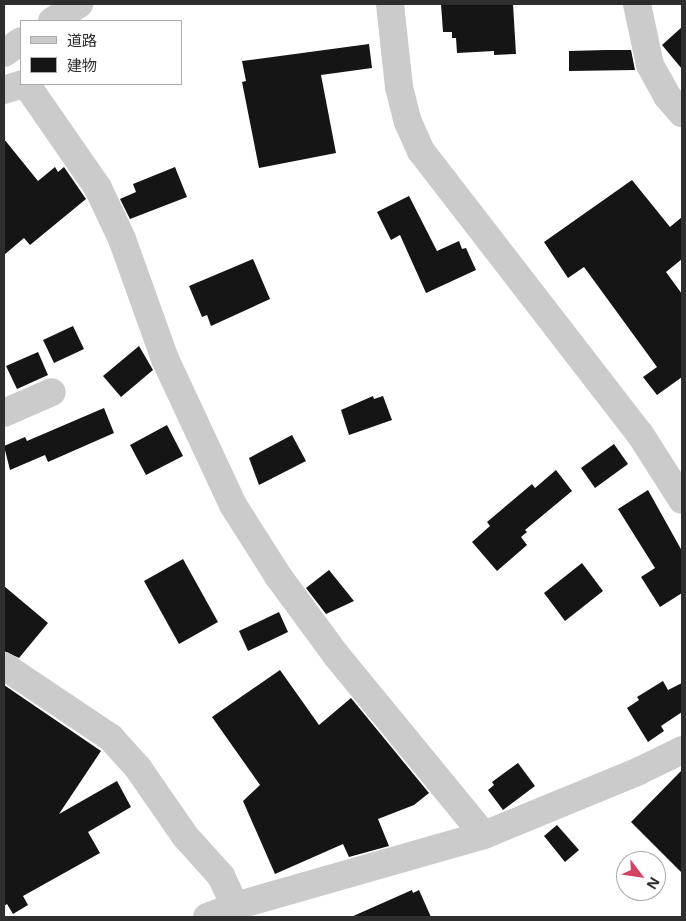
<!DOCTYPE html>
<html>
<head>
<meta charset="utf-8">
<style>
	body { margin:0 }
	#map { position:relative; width:686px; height:921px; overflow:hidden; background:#fff; font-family:"Noto Sans","Noto Sans JP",sans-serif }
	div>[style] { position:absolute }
	.building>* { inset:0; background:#151515 }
	.minor>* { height:28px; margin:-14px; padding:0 14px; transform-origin:14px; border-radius:14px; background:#cbcbcb }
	span { translate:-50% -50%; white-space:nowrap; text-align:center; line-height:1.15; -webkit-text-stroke:5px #fff; paint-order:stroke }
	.frame { position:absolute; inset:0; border:5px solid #2e2e2e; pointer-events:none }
	.legend { position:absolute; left:20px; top:20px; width:162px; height:65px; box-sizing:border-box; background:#fff; border:1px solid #ababab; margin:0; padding:6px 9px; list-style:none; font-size:15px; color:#2e2e2e }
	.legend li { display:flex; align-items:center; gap:10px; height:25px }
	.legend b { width:25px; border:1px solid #ababab }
	.north { position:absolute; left:616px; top:851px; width:50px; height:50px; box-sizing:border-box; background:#fff; border:1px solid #ababab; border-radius:50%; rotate:121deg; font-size:14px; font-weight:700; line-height:20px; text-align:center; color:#2e2e2e }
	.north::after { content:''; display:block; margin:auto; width:18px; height:22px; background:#d34262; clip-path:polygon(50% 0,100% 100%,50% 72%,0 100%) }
</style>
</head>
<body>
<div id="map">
	<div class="building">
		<i style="clip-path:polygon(441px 4px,513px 4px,516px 54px,494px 55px,494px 51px,457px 53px,456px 38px,452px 38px,452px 32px,443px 32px)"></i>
		<i style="clip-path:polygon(682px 27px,682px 69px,662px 45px)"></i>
		<i style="clip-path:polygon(369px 44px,372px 68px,321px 75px,336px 153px,259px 168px,242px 82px,246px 81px,242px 61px)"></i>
		<i style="clip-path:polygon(606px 50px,631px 50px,635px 70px,569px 71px,569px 51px)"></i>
		<i style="clip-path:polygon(4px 139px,38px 181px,55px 167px,58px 172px,64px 167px,86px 199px,30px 245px,24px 238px,4px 255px)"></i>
		<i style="clip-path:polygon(175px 167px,187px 197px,130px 219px,120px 199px,136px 192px,133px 184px)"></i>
		<i style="clip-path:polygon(632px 180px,670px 227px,682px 217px,682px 259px,666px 272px,682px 294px,682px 377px,657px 395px,643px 377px,657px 367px,584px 267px,568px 278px,544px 242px)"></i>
		<i style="clip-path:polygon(409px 196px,437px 251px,459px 241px,462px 249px,466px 248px,476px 270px,426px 293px,400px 235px,391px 240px,377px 212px)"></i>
		<i style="clip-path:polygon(253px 259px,270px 299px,211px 326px,207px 315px,202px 317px,189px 286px)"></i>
		<i style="clip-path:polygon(73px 326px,84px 349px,54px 363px,43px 340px)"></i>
		<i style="clip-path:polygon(139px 346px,153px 370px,121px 397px,103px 376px)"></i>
		<i style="clip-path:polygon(38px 352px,48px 375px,17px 389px,6px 366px)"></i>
		<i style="clip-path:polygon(373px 396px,374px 399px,383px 396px,392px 420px,349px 435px,341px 410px)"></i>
		<i style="clip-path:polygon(104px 408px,114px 433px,48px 462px,45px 455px,10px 470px,4px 446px,25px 437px,27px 441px)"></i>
		<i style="clip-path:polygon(167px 425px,183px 456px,146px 475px,130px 445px)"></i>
		<i style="clip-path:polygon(292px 435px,306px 461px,259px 485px,249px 458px)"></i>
		<i style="clip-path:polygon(614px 444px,628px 464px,595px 488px,581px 468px)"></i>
		<i style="clip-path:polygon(556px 470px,572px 491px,525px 530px,527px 532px,521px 537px,527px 545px,497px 571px,472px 542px,490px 526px,487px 522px,532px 484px,535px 488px)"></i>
		<i style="clip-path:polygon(648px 490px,682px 551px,682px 593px,660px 607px,641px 577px,655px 568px,618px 509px)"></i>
		<i style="clip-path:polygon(183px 559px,218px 622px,179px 644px,144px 581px)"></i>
		<i style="clip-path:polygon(582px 563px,603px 591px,565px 621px,544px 593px)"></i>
		<i style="clip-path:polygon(329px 570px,354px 601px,326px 614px,306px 588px)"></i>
		<i style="clip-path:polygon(4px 586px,48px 623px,19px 658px,4px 651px)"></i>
		<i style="clip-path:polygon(279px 612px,288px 632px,248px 651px,239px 631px)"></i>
		<i style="clip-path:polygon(280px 670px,319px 725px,351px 698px,429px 793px,414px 805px,378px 819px,389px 846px,349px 857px,343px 844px,275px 874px,243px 801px,260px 785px,212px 717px)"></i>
		<i style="clip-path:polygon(663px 681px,668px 690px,682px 683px,682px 712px,661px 726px,664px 731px,648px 742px,627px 708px,639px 700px,637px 697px)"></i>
		<i style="clip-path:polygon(4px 685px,101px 751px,59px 814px,117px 781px,131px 807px,88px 832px,100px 853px,23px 896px,28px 905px,13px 914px,7px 904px,4px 906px)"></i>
		<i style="clip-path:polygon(518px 763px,535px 786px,503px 810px,488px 790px,494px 785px,492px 782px)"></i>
		<i style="clip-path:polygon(682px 770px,682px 873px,631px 822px)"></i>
		<i style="clip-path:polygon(557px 825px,579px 850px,565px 862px,544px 836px)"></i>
		<i style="clip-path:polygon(412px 890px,413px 893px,419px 890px,431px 917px,351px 917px)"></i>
	</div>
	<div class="minor">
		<i style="left:390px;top:4px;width:83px;rotate:83.8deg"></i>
		<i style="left:399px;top:87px;width:36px;rotate:76deg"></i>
		<i style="left:408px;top:122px;width:32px;rotate:66deg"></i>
		<i style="left:421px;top:151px;width:358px;rotate:52.3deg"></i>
		<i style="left:640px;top:434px;width:78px;rotate:57.5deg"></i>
		<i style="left:637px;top:4px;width:62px;rotate:78deg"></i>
		<i style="left:650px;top:65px;width:35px;rotate:61deg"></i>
		<i style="left:667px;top:96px;width:23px;rotate:49deg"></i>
		<i style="left:52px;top:21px;width:32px;rotate:-32deg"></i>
		<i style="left:4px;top:53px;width:21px;rotate:-35deg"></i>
		<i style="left:26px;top:84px;width:126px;rotate:55.3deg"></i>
		<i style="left:98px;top:188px;width:56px;rotate:64.8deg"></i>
		<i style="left:122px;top:239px;width:127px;rotate:70.3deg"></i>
		<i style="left:165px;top:359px;width:161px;rotate:65deg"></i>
		<i style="left:233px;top:505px;width:84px;rotate:57.6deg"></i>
		<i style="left:278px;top:576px;width:98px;rotate:53.7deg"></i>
		<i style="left:336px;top:655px;width:233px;rotate:50.6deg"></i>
		<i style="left:4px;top:90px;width:20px;rotate:-18deg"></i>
		<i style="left:4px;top:413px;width:52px;rotate:-23.6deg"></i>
		<i style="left:4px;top:666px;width:129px;rotate:33.9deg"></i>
		<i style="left:111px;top:738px;width:40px;rotate:48deg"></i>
		<i style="left:138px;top:768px;width:83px;rotate:55.3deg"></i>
		<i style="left:185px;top:836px;width:54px;rotate:48deg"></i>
		<i style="left:221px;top:876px;width:33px;rotate:65deg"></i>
		<i style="left:207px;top:917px;width:30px;rotate:-21deg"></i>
		<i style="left:235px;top:906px;width:259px;rotate:-15.9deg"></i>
		<i style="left:484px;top:835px;width:168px;rotate:-22.4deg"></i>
		<i style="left:639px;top:771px;width:48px;rotate:-26deg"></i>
	</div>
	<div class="frame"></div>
	<ul class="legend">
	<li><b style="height:6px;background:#cbcbcb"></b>道路</li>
	<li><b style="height:14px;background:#151515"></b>建物</li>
	</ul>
	<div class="north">N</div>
</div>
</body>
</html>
